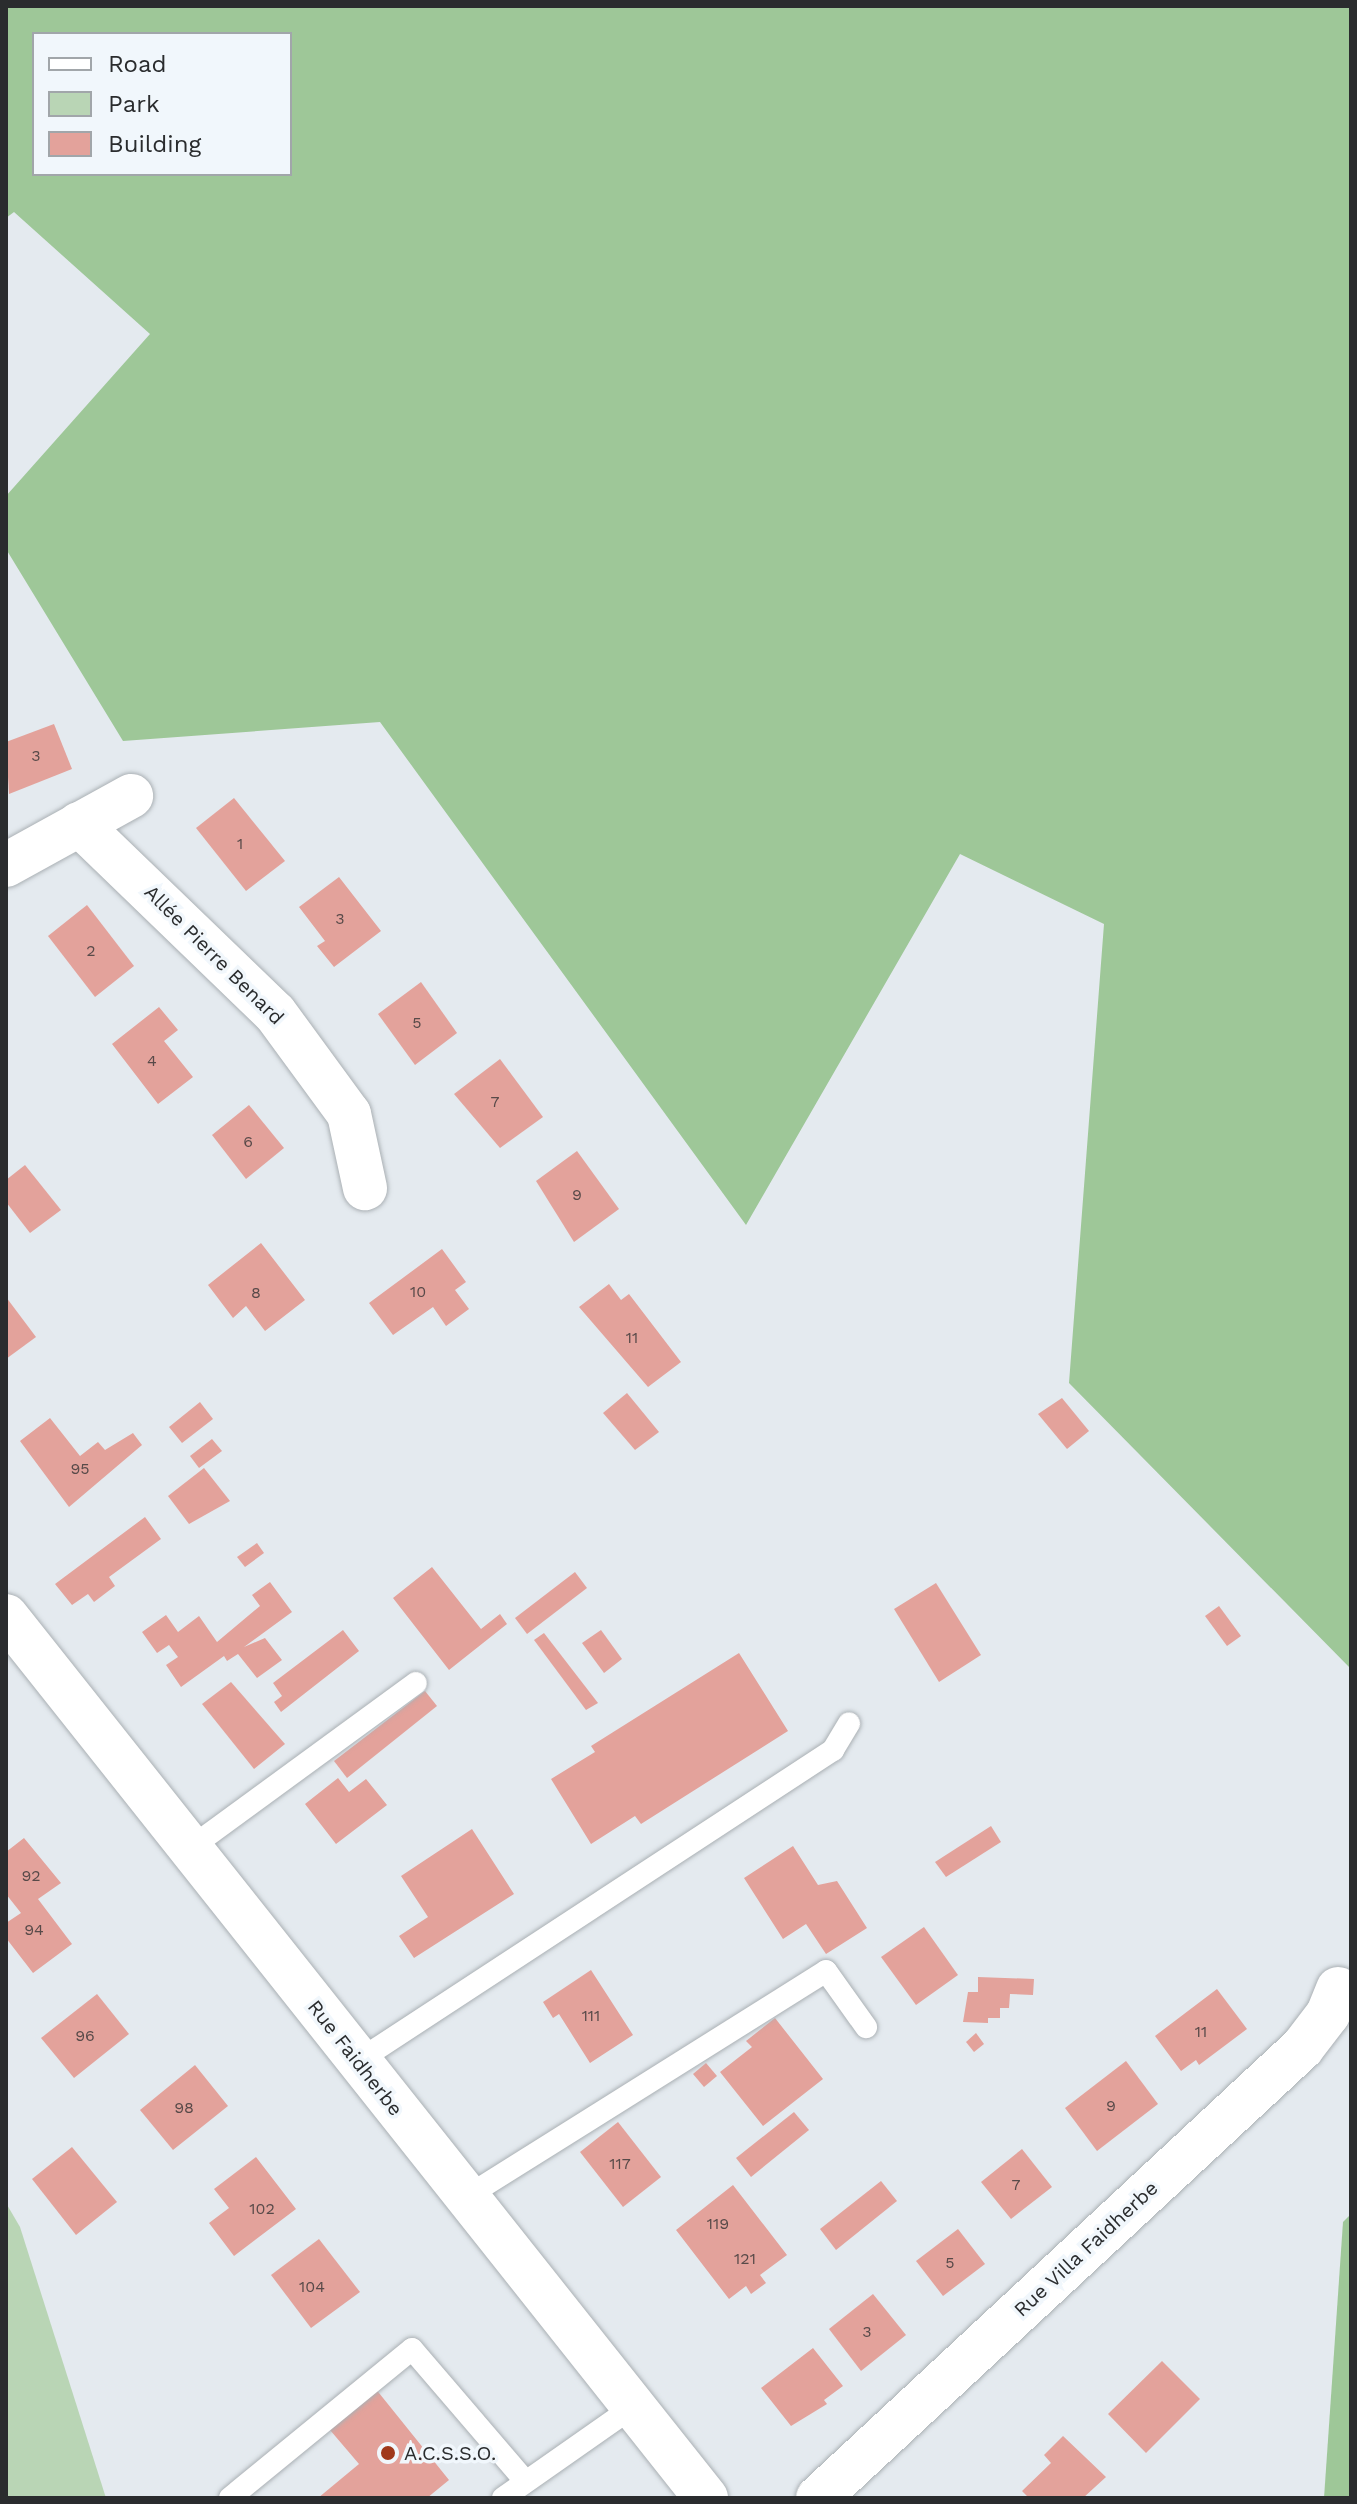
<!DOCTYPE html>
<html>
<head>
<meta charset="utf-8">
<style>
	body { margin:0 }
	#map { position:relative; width:1357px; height:2504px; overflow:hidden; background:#e4eaef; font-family:"Work Sans",sans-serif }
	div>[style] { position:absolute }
	.green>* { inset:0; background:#b9d5b5 }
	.forest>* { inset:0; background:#9ec798 }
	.building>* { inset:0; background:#e3a29b }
	.roads { filter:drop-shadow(0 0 2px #aab0b4) drop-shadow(0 0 2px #aab0b4) }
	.service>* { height:22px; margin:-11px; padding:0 11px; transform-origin:11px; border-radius:11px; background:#fff }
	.minor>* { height:44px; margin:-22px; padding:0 22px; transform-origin:22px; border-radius:22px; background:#fff }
	.secondary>* { height:44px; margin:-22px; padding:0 22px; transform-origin:22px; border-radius:22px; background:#fff }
	.dots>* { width:22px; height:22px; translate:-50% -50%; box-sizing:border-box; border:4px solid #f1f7fc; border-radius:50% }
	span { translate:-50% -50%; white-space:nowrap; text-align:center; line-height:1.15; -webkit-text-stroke:7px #f1f7fc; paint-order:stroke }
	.number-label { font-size:16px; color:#584a49 }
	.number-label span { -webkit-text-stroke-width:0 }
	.street-label { font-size:20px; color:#2a2c2e }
	.poi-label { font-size:20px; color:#2a2c2e }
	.left { translate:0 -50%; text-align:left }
	.frame { position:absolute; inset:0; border:8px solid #2a2c2e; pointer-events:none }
	.legend { position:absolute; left:32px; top:32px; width:260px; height:144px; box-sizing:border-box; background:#f1f7fc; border:2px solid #a1a6aa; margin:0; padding:10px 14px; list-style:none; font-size:24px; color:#2a2c2e }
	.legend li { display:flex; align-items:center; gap:16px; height:40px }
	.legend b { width:40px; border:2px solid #a1a6aa }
</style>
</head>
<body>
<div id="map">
	<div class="green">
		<i style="clip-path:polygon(6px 2203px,20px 2227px,106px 2498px,6px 2498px)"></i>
	</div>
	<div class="forest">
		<i style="clip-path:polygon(evenodd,6px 6px,1351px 6px,1351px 1669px,1069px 1383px,1104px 924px,960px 854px,746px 1225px,380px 722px,123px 741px,6px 549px,6px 496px,150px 334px,14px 212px,6px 218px,6px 6px,34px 34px,290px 34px,290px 174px,34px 174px,34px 34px)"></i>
		<i style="clip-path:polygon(1351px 2214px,1351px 2498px,1324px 2498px,1343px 2222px)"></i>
	</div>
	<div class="building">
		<i style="clip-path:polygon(54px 724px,72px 769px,9px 794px,6px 742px)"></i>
		<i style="clip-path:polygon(234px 798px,285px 861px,246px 891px,196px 828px)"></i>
		<i style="clip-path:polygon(339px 877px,381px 931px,334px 967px,317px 946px,325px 941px,299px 907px)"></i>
		<i style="clip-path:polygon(87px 905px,134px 966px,95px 997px,48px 936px)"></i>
		<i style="clip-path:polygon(421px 982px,457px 1033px,415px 1065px,378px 1014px)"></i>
		<i style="clip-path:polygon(159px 1007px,178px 1030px,164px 1041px,193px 1077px,158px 1104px,112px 1044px)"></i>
		<i style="clip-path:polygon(500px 1059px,543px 1117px,500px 1148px,454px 1094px)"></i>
		<i style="clip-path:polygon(249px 1105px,284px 1148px,246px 1179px,212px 1135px)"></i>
		<i style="clip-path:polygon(577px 1151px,619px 1209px,574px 1242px,536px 1181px)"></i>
		<i style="clip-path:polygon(25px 1165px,61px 1210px,30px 1233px,6px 1202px,6px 1180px)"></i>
		<i style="clip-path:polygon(261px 1243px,305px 1300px,265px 1331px,246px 1306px,233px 1318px,208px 1285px)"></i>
		<i style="clip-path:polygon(442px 1249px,466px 1282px,455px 1290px,469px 1309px,446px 1326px,433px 1307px,393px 1335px,369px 1303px)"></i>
		<i style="clip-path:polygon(609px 1284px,621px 1300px,629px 1294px,681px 1362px,648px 1387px,579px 1307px)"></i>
		<i style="clip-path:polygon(6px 1297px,36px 1337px,6px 1359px)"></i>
		<i style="clip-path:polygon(627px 1393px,659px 1432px,635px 1450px,603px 1413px)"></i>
		<i style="clip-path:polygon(1062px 1398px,1089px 1431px,1067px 1449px,1038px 1414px)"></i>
		<i style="clip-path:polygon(200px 1402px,213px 1419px,182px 1443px,169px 1427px)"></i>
		<i style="clip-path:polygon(50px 1418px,80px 1456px,98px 1442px,105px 1450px,133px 1433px,142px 1445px,69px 1507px,20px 1441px)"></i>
		<i style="clip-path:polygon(212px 1439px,222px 1451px,199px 1468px,190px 1456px)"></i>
		<i style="clip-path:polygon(204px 1468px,230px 1501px,189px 1524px,168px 1496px)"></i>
		<i style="clip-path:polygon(145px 1517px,161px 1539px,109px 1577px,115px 1586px,94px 1602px,88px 1594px,72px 1605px,55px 1584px)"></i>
		<i style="clip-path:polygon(257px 1543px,264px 1553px,245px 1567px,237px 1557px)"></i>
		<i style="clip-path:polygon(432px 1567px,481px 1629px,500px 1614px,507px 1624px,449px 1670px,393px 1598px)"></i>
		<i style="clip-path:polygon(575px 1572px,587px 1588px,527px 1634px,515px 1618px)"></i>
		<i style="clip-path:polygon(270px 1582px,292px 1612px,244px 1647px,265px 1638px,282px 1660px,257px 1678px,238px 1654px,227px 1661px,224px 1656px,181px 1687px,166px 1665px,178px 1657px,169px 1645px,157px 1653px,142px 1632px,166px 1615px,178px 1632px,199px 1616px,217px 1642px,260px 1606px,252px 1595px)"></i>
		<i style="clip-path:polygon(936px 1583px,981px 1655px,939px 1682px,894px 1609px)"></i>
		<i style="clip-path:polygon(1219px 1606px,1241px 1636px,1227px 1646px,1205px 1616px)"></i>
		<i style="clip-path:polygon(343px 1630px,359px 1651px,281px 1712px,274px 1702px,282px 1696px,273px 1683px)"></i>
		<i style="clip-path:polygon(601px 1630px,622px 1659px,604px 1673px,582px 1643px)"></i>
		<i style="clip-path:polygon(544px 1633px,598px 1703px,586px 1710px,534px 1640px)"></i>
		<i style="clip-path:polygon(739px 1653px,788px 1731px,641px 1824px,635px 1816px,591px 1844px,551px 1779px,595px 1752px,591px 1746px)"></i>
		<i style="clip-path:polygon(231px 1682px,285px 1744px,254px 1769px,202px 1704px)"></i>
		<i style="clip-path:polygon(425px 1691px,437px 1706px,347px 1778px,334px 1761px)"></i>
		<i style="clip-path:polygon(338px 1778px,349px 1792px,366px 1779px,387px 1805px,336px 1844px,305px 1804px)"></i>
		<i style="clip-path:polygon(991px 1826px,1001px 1842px,946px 1877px,935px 1862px)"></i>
		<i style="clip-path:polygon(472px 1829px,514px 1894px,414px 1958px,399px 1936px,428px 1917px,401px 1876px)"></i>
		<i style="clip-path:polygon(24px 1838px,61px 1883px,38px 1899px,72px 1944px,33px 1973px,6px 1938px,6px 1923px,21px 1913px,6px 1894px,6px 1852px)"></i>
		<i style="clip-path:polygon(793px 1846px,818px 1885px,837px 1881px,867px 1928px,826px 1954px,806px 1924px,783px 1939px,744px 1878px)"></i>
		<i style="clip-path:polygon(924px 1927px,958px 1975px,916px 2005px,881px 1957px)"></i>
		<i style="clip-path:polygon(591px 1970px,633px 2035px,590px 2063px,559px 2014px,553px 2018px,543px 2002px)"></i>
		<i style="clip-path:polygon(978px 1977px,1034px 1979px,1033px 1995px,1010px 1994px,1009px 2008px,1000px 2008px,1000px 2018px,988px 2018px,988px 2023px,963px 2022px,968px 1992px,978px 1992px)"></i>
		<i style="clip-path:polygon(1217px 1989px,1247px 2029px,1199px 2065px,1196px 2060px,1181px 2071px,1155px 2036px)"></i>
		<i style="clip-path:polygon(97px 1994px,129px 2034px,74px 2078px,41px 2038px)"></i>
		<i style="clip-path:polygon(775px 2018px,823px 2079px,763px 2126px,720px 2072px,752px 2047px,746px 2041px)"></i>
		<i style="clip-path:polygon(976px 2033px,984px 2044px,974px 2052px,966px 2042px)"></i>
		<i style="clip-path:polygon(1126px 2061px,1158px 2104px,1097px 2151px,1065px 2108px)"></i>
		<i style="clip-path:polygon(706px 2063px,717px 2076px,704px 2087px,693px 2074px)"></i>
		<i style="clip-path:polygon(195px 2065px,228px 2106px,173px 2150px,140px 2110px)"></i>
		<i style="clip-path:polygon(794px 2112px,809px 2130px,751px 2177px,736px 2158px)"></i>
		<i style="clip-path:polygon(618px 2122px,661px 2177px,623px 2207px,580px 2152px)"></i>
		<i style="clip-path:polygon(72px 2147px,117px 2202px,76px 2235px,32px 2179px)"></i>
		<i style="clip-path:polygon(1022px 2149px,1052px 2187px,1011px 2219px,981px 2182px)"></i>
		<i style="clip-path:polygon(256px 2157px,296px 2209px,234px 2256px,209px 2223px,229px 2208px,214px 2189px)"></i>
		<i style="clip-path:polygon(881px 2181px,897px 2201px,836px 2250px,820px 2229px)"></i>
		<i style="clip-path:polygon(733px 2185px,787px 2255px,760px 2275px,766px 2283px,751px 2294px,746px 2286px,729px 2299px,676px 2230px)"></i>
		<i style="clip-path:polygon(958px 2229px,985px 2264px,943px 2296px,916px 2261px)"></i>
		<i style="clip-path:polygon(319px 2239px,360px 2292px,311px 2328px,271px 2275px)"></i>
		<i style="clip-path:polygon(873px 2294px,906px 2335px,861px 2371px,829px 2329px)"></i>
		<i style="clip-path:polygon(813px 2348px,843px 2386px,824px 2400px,827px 2404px,791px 2426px,761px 2388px)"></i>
		<i style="clip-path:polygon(1162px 2361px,1200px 2399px,1146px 2453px,1108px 2414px)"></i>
		<i style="clip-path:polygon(375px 2388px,449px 2480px,427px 2498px,318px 2498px,359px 2464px,330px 2430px)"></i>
		<i style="clip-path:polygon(1063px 2436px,1106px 2477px,1083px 2498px,1029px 2498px,1022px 2491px,1051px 2463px,1044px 2455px)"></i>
	</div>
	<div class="roads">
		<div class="service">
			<i style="left:189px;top:1849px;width:281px;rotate:-36.2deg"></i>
			<i style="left:358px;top:2061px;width:568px;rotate:-33.21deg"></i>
			<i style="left:833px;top:1750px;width:31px;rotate:-59deg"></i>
			<i style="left:466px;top:2197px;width:425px;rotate:-32.1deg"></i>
			<i style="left:826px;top:1971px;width:69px;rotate:54.5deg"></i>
			<i style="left:230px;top:2498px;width:235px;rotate:-39.3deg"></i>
			<i style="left:412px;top:2349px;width:174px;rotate:49.4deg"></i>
			<i style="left:503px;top:2498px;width:159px;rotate:-35deg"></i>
		</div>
		<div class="minor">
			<i style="left:79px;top:824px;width:272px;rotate:44deg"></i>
			<i style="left:275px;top:1013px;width:125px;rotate:53.8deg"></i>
			<i style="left:349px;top:1114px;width:76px;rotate:77.8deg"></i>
			<i style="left:6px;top:865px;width:143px;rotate:-28.9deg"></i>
			<i style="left:818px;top:2498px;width:661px;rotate:-42.92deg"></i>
			<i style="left:1302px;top:2048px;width:43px;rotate:-52.6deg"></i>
			<i style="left:1328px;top:2014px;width:27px;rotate:-68deg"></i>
		</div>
		<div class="secondary">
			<i style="left:6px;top:1616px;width:1126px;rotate:51.56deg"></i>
		</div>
	</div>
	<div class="dots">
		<i style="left:388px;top:2453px;background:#a0381b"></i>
	</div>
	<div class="number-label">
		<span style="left:36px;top:756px">3</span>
		<span style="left:240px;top:844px">1</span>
		<span style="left:340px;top:919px">3</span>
		<span style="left:91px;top:951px">2</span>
		<span style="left:417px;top:1023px">5</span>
		<span style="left:152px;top:1061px">4</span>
		<span style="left:495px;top:1102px">7</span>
		<span style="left:248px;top:1142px">6</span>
		<span style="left:577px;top:1195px">9</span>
		<span style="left:418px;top:1292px">10</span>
		<span style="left:256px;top:1293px">8</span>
		<span style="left:632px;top:1338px">11</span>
		<span style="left:80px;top:1469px">95</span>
		<span style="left:31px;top:1876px">92</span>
		<span style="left:34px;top:1930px">94</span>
		<span style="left:591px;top:2016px">111</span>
		<span style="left:1201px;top:2032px">11</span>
		<span style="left:85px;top:2036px">96</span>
		<span style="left:1111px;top:2106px">9</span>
		<span style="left:184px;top:2108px">98</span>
		<span style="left:620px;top:2164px">117</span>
		<span style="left:1016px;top:2185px">7</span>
		<span style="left:262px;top:2209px">102</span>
		<span style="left:718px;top:2224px">119</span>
		<span style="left:745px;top:2259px">121</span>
		<span style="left:950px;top:2263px">5</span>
		<span style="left:312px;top:2287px">104</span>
		<span style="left:867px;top:2332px">3</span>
	</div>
	<div class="street-label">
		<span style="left:214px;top:955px;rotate:45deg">Allée Pierre Benard</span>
		<span style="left:355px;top:2058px;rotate:52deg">Rue Faidherbe</span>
		<span style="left:1086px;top:2249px;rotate:-43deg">Rue Villa Faidherbe</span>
	</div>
	<div class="poi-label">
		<span class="left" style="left:404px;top:2453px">A.C.S.S.O.</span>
	</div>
	<div class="frame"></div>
	<ul class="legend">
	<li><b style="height:10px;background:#fff"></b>Road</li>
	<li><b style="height:22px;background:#b9d5b5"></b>Park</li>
	<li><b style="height:22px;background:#e3a29b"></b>Building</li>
	</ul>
</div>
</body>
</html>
